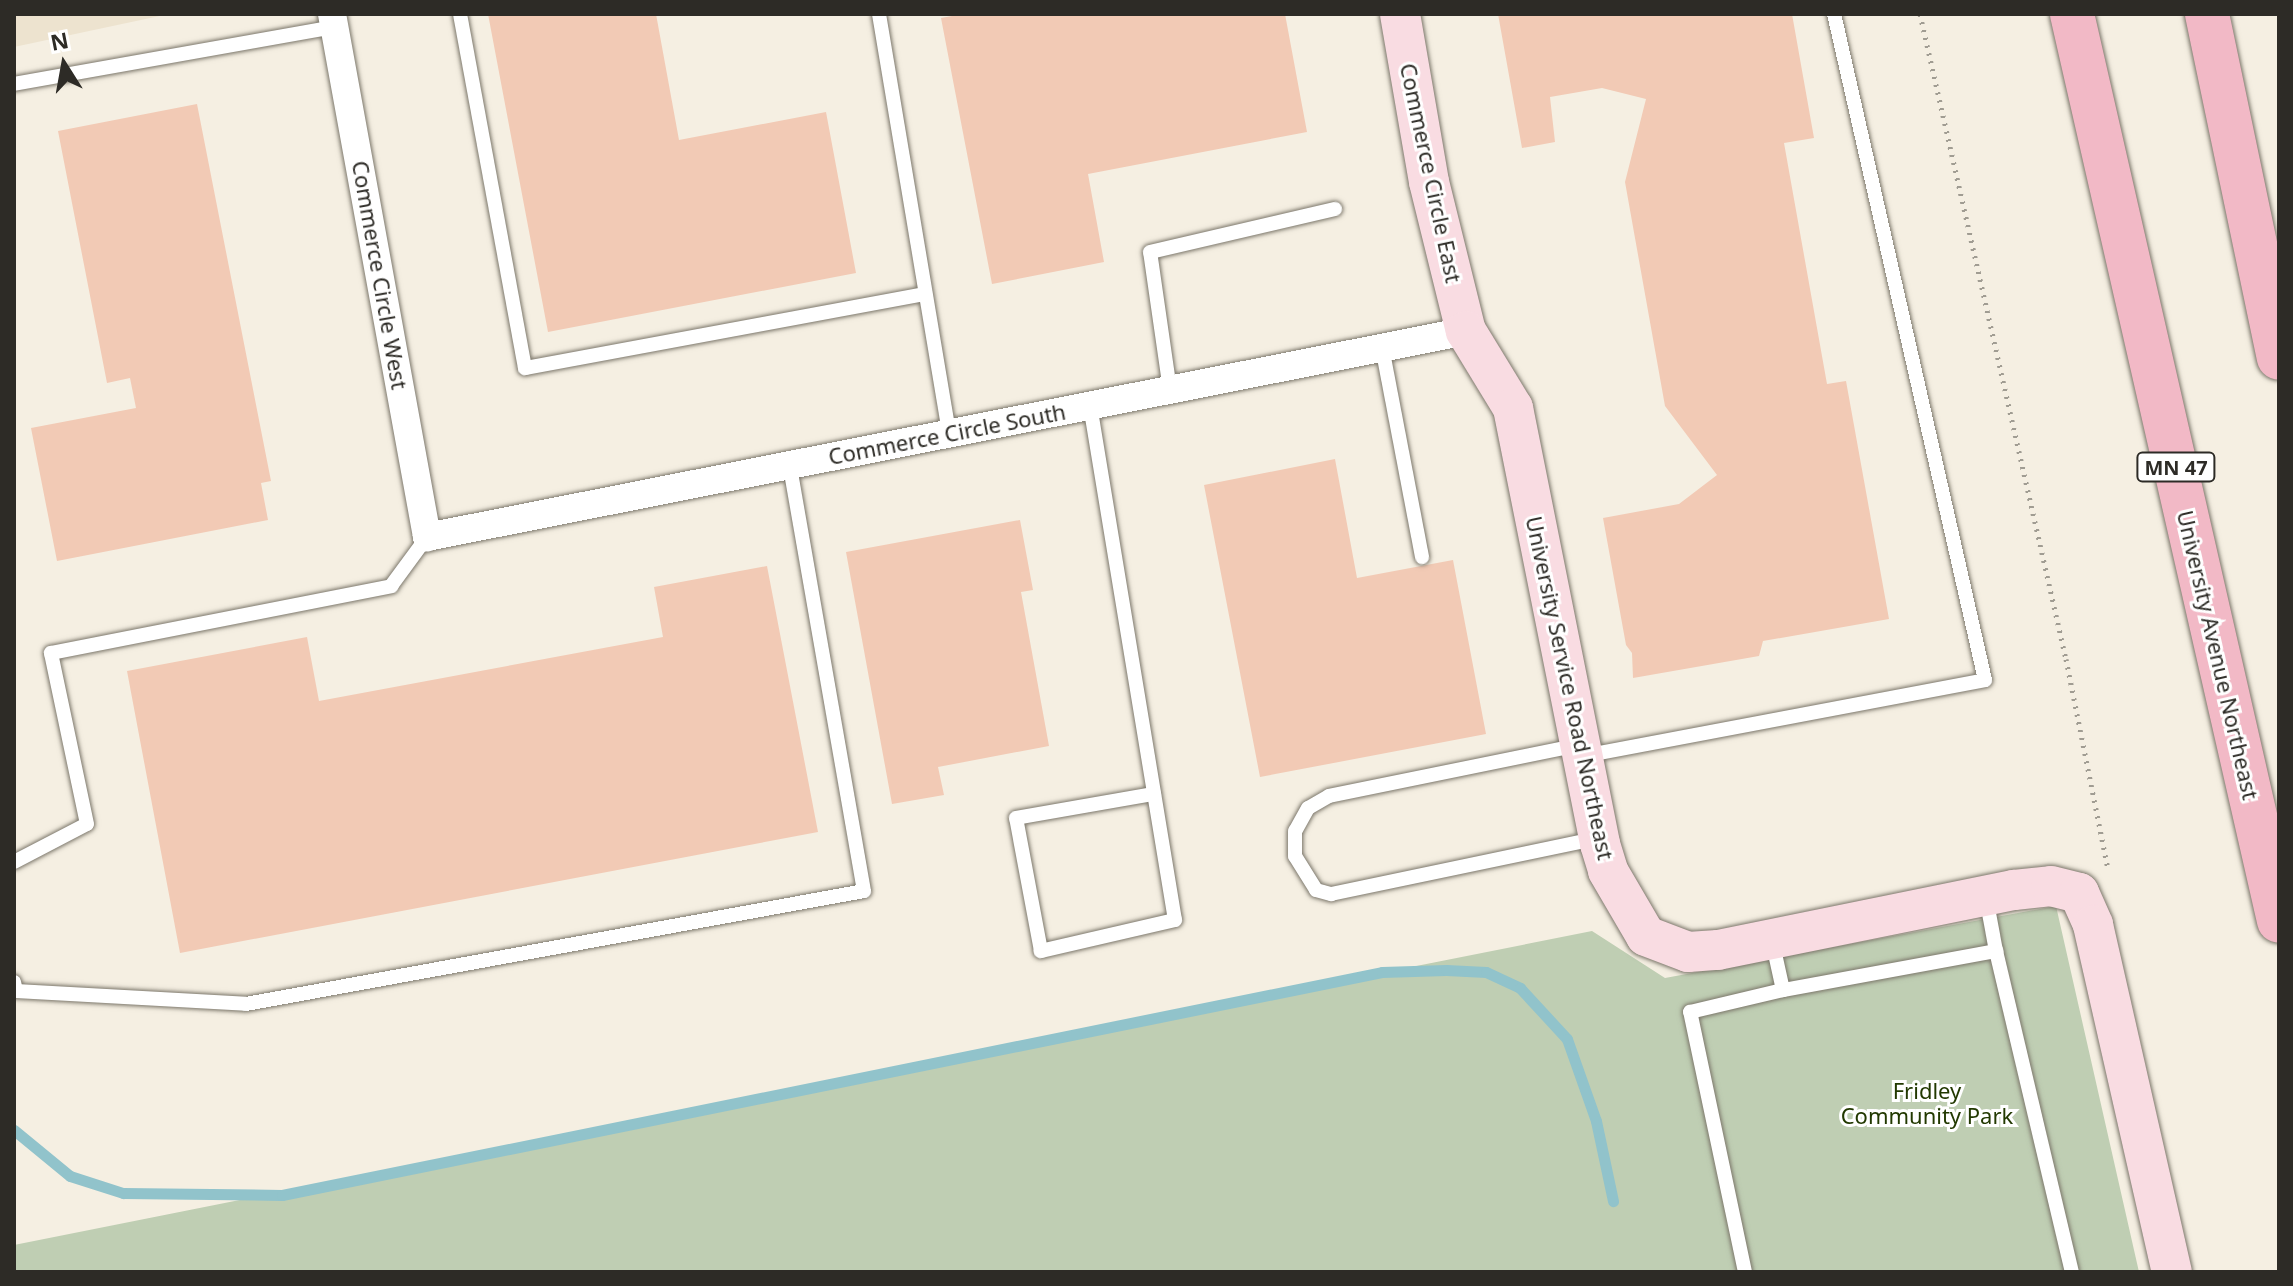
<!DOCTYPE html>
<html>
<head>
<meta charset="utf-8">
<style>
	body { margin:0 }
	#map { position:relative; width:2293px; height:1286px; overflow:hidden; background:#f5efe2; font-family:"Noto Sans",sans-serif }
	div>[style] { position:absolute }
	.built>* { inset:0; background:#ede3cf }
	.green>* { inset:0; background:#bfceb3 }
	.stream>* { height:11px; margin:-5.5px; padding:0 5.5px; transform-origin:5.5px; border-radius:5.5px; background:#91c3cb }
	.building>* { inset:0; background:#f2cab5 }
	.path>* { height:5px; margin-top:-2.5px; transform-origin:0; background:repeating-linear-gradient(90deg,#a09c92 0 2px,transparent 0 8px) }
	.roads { filter:drop-shadow(0 0 2px #7c776b) drop-shadow(0 0 2px #7c776b) }
	.lane>* { height:14px; margin:-7px; padding:0 7px; transform-origin:7px; border-radius:7px; background:#fff }
	.street>* { height:28px; margin:-14px; padding:0 14px; transform-origin:14px; border-radius:14px; background:#fff }
	.secondary>* { height:40px; margin:-20px; padding:0 20px; transform-origin:20px; border-radius:20px; background:#f9dce2 }
	.primary>* { height:44px; margin:-22px; padding:0 22px; transform-origin:22px; border-radius:22px; background:#f2b9c6 }
	span { translate:-50% -50%; white-space:nowrap; text-align:center; line-height:1.15; -webkit-text-stroke:6px #fff; paint-order:stroke }
	.shield-label span { padding:2px 6px; background:#fff; border:2px solid; border-radius:6px; -webkit-text-stroke-width:0 }
	.shield-label { font-size:20px; color:#2d2b26; font-weight:700 }
	.street-label { font-size:22px; color:#2d2b26 }
	.park-label { font-size:22px; color:#223901 }
	.frame { position:absolute; inset:0; border:16px solid #2d2b26; pointer-events:none }
	.north { position:absolute; left:24px; top:24px; width:80px; height:80px; -webkit-text-stroke:6px #fff; paint-order:stroke; rotate:349deg; font-size:22px; font-weight:700; line-height:32px; text-align:center; color:#2d2b26 }
	.north::after { content:''; display:block; margin:auto; width:28px; height:36px; background:#2d2b26; clip-path:polygon(50% 0,100% 100%,50% 72%,0 100%) }
</style>
</head>
<body>
<div id="map">
	<div class="built">
		<i style="clip-path:polygon(14px 14px,169px 14px,14px 47px)"></i>
	</div>
	<div class="green">
		<i style="clip-path:polygon(2056px 906px,2139px 1272px,14px 1272px,14px 1245px,1592px 931px,1665px 978px)"></i>
	</div>
	<div class="stream">
		<i style="left:14px;top:1130px;width:72px;rotate:39.4deg"></i>
		<i style="left:70px;top:1176px;width:56px;rotate:17.8deg"></i>
		<i style="left:123px;top:1193px;width:159px;rotate:0.7deg"></i>
		<i style="left:282px;top:1195px;width:1122px;rotate:-11.46deg"></i>
		<i style="left:1382px;top:972px;width:64px;rotate:-1.8deg"></i>
		<i style="left:1446px;top:970px;width:40px;rotate:2.9deg"></i>
		<i style="left:1486px;top:972px;width:38px;rotate:25deg"></i>
		<i style="left:1520px;top:988px;width:69px;rotate:47.3deg"></i>
		<i style="left:1567px;top:1039px;width:87px;rotate:70.5deg"></i>
		<i style="left:1596px;top:1121px;width:82px;rotate:78deg"></i>
	</div>
	<div class="building">
		<i style="clip-path:polygon(488px 14px,656px 14px,679px 140px,826px 112px,856px 273px,548px 332px)"></i>
		<i style="clip-path:polygon(963px 14px,1285px 14px,1307px 132px,1088px 174px,1104px 262px,992px 284px,941px 18px)"></i>
		<i style="clip-path:polygon(1498px 14px,1792px 14px,1814px 138px,1784px 143px,1827px 384px,1846px 381px,1889px 619px,1763px 641px,1759px 656px,1633px 678px,1632px 653px,1626px 645px,1603px 518px,1679px 504px,1717px 475px,1665px 406px,1625px 182px,1646px 99px,1602px 88px,1550px 97px,1555px 142px,1522px 148px)"></i>
		<i style="clip-path:polygon(197px 104px,271px 481px,261px 483px,268px 520px,57px 561px,31px 428px,136px 408px,130px 378px,107px 383px,58px 131px)"></i>
		<i style="clip-path:polygon(1335px 459px,1357px 578px,1453px 560px,1486px 734px,1260px 777px,1204px 485px)"></i>
		<i style="clip-path:polygon(1020px 520px,1033px 590px,1021px 592px,1049px 746px,938px 767px,944px 795px,892px 804px,846px 552px)"></i>
		<i style="clip-path:polygon(767px 566px,818px 832px,180px 953px,127px 671px,307px 637px,319px 701px,663px 637px,654px 587px)"></i>
	</div>
	<div class="path">
		<i style="left:1920px;top:14px;width:661px;rotate:77.25deg"></i>
		<i style="left:2066px;top:659px;width:215px;rotate:78.7deg"></i>
	</div>
	<div class="roads">
		<div class="lane">
			<i style="left:460px;top:14px;width:360px;rotate:79.6deg"></i>
			<i style="left:525px;top:368px;width:407px;rotate:-10.5deg"></i>
			<i style="left:879px;top:14px;width:425px;rotate:80.5deg"></i>
			<i style="left:14px;top:84px;width:326px;rotate:-10.1deg"></i>
			<i style="left:1382px;top:347px;width:214px;rotate:79.2deg"></i>
			<i style="left:1170px;top:390px;width:139px;rotate:-98.2deg"></i>
			<i style="left:1150px;top:252px;width:190px;rotate:-13.1deg"></i>
			<i style="left:1090px;top:405px;width:522px;rotate:80.63deg"></i>
			<i style="left:1175px;top:920px;width:138px;rotate:167deg"></i>
			<i style="left:1041px;top:951px;width:135px;rotate:-100.6deg"></i>
			<i style="left:1016px;top:818px;width:140px;rotate:-9.9deg"></i>
			<i style="left:1579px;top:745px;width:255px;rotate:168.5deg"></i>
			<i style="left:1329px;top:796px;width:24px;rotate:150deg"></i>
			<i style="left:1308px;top:808px;width:26px;rotate:119deg"></i>
			<i style="left:1295px;top:831px;width:25px;rotate:90deg"></i>
			<i style="left:1295px;top:856px;width:40px;rotate:58deg"></i>
			<i style="left:1316px;top:890px;width:16px;rotate:15deg"></i>
			<i style="left:1331px;top:894px;width:273px;rotate:-11.8deg"></i>
			<i style="left:1583px;top:756px;width:409px;rotate:-10.7deg"></i>
			<i style="left:1985px;top:680px;width:683px;rotate:-102.77deg"></i>
			<i style="left:14px;top:862px;width:82px;rotate:-27.5deg"></i>
			<i style="left:87px;top:824px;width:175px;rotate:-101.9deg"></i>
			<i style="left:51px;top:653px;width:347px;rotate:-11.1deg"></i>
			<i style="left:391px;top:586px;width:61px;rotate:-53.7deg"></i>
			<i style="left:1996px;top:951px;width:330px;rotate:76.7deg"></i>
			<i style="left:14px;top:982px;width:9px;rotate:77deg"></i>
			<i style="left:16px;top:991px;width:230px;rotate:3.2deg"></i>
			<i style="left:246px;top:1004px;width:628px;rotate:-10.36deg"></i>
			<i style="left:864px;top:891px;width:432px;rotate:-99.9deg"></i>
			<i style="left:1783px;top:990px;width:217px;rotate:-10.4deg"></i>
			<i style="left:1996px;top:951px;width:55px;rotate:-100.5deg"></i>
			<i style="left:1745px;top:1272px;width:266px;rotate:-101.9deg"></i>
			<i style="left:1690px;top:1012px;width:96px;rotate:-13.3deg"></i>
			<i style="left:1783px;top:990px;width:51px;rotate:-102.4deg"></i>
		</div>
		<div class="street">
			<i style="left:332px;top:14px;width:532px;rotate:79.7deg"></i>
			<i style="left:427px;top:537px;width:1059px;rotate:-11.21deg"></i>
		</div>
		<div class="secondary">
			<i style="left:1400px;top:14px;width:170px;rotate:80.2deg"></i>
			<i style="left:1429px;top:182px;width:154px;rotate:76.1deg"></i>
			<i style="left:1466px;top:331px;width:90px;rotate:58.6deg"></i>
			<i style="left:1513px;top:408px;width:445px;rotate:78.7deg"></i>
			<i style="left:1600px;top:844px;width:28px;rotate:73deg"></i>
			<i style="left:1608px;top:871px;width:75px;rotate:59.7deg"></i>
			<i style="left:1646px;top:936px;width:45px;rotate:20.9deg"></i>
			<i style="left:1688px;top:952px;width:30px;rotate:-4deg"></i>
			<i style="left:1718px;top:950px;width:302px;rotate:-11.5deg"></i>
			<i style="left:2014px;top:890px;width:37px;rotate:-6deg"></i>
			<i style="left:2051px;top:886px;width:29px;rotate:14deg"></i>
			<i style="left:2079px;top:893px;width:35px;rotate:66deg"></i>
			<i style="left:2093px;top:925px;width:356px;rotate:77.2deg"></i>
		</div>
		<div class="primary">
			<i style="left:2072px;top:14px;width:930px;rotate:77.14deg"></i>
			<i style="left:2207px;top:14px;width:351px;rotate:78.2deg"></i>
		</div>
	</div>
	<div class="shield-label">
		<span style="left:2176px;top:467px">MN 47</span>
	</div>
	<div class="street-label">
		<span style="left:1431px;top:173px;rotate:78deg">Commerce Circle East</span>
		<span style="left:380px;top:275px;rotate:80deg">Commerce Circle West</span>
		<span style="left:947px;top:434px;rotate:-11deg">Commerce Circle South</span>
		<span style="left:2218px;top:655px;rotate:77deg">University Avenue Northeast</span>
		<span style="left:1570px;top:688px;rotate:78deg">University Service Road Northeast</span>
	</div>
	<div class="park-label">
		<span style="left:1927px;top:1103px">Fridley<br>Community Park</span>
	</div>
	<div class="frame"></div>
	<div class="north">N</div>
</div>
</body>
</html>
